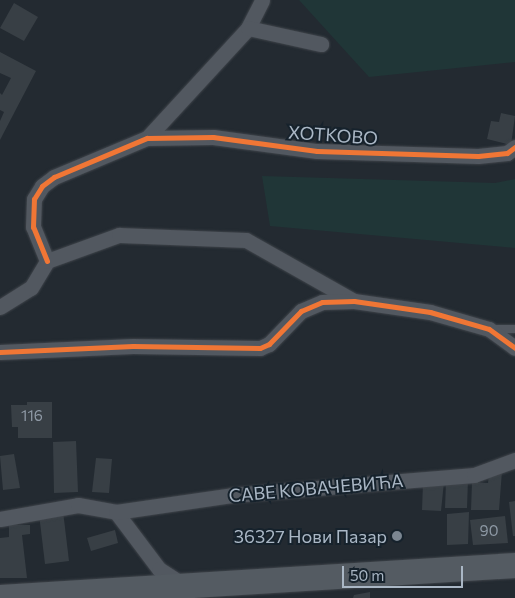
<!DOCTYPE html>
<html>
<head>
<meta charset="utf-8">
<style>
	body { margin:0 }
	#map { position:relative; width:515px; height:598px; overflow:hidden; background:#232a31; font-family:Commissioner,sans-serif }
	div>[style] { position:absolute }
	.green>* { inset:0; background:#203637 }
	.building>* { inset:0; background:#383f45 }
	.roads { filter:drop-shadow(0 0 1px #3f444a) drop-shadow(0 0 1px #3f444a) }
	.lane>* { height:8px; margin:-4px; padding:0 4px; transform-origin:4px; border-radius:4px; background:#525860 }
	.street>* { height:15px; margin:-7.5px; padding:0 7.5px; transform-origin:7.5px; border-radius:7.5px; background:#525860 }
	.primary>* { height:25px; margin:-12.5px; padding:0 12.5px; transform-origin:12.5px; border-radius:12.5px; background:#545b62 }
	.cycleway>* { height:5px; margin:-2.5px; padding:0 2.5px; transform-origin:2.5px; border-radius:2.5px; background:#f07635 }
	.dots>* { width:14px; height:14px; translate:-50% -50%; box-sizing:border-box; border:2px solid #16222c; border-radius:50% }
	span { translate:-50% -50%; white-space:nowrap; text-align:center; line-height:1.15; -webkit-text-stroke:4px #16222c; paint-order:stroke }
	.number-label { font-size:15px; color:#8e99a5 }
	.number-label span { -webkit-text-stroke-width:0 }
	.street-label { font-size:18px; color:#aab7c5 }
	.poi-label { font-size:18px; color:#aab7c5 }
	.right { translate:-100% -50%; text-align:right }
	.scale { position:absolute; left:342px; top:566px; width:121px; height:22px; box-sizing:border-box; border:2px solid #aab7c5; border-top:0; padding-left:6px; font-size:15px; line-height:18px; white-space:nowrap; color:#aab7c5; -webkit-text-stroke:4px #16222c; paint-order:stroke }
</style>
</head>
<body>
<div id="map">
	<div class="green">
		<i style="clip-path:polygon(299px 0,515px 0,515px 62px,369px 77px)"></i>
		<i style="clip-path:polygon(262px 176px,495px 183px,515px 179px,515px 248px,270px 226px)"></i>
	</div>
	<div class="building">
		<i style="clip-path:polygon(14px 3px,38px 17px,24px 41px,0 28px)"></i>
		<i style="clip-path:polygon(0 52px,36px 71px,0 140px,0 121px,4px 112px,0 110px,0 93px,2px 95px,11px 78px,0 73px)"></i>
		<i style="clip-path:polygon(501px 113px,515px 116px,511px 145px,487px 139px,491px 121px,499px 122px)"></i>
		<i style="clip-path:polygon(27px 402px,52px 402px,52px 438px,18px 438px,18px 427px,12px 427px,11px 405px,27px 405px)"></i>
		<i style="clip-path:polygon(76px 441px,78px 492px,54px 493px,53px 442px)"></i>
		<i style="clip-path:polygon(14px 454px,20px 488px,3px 490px,0 456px)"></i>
		<i style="clip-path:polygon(96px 458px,112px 459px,109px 493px,92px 492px)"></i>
		<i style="clip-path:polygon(502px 471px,499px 510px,471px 510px,472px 482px,488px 483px,489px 474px)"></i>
		<i style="clip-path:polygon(468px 480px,467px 508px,445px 508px,446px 482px)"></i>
		<i style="clip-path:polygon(444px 482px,441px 511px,422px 510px,423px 483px)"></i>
		<i style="clip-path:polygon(515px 501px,515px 536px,513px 536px,509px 502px)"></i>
		<i style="clip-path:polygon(63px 511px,69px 561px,45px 564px,39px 514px)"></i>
		<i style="clip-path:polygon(469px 512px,468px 544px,447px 545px,447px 514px)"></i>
		<i style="clip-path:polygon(505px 516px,508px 543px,473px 545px,470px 520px)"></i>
		<i style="clip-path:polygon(9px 525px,30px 525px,30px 534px,22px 535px,27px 578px,0 578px,0 538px,9px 537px)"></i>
		<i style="clip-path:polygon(115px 530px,118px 543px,91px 551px,87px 538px)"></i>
		<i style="clip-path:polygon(370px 592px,370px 598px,353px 598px,354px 595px)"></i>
	</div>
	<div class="roads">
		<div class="lane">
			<i style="left:493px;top:329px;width:22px"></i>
		</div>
		<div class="street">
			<i style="left:248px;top:28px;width:31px;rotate:-63deg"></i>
			<i style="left:147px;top:138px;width:149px;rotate:-47.4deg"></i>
			<i style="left:248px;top:28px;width:75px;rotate:12.4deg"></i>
			<i style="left:47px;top:261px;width:37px;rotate:-112deg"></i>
			<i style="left:33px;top:227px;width:28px;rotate:-88deg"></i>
			<i style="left:34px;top:199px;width:15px;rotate:-58deg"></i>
			<i style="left:42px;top:186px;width:15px;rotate:-37deg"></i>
			<i style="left:54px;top:177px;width:101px;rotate:-22.8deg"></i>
			<i style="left:147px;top:138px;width:66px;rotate:-0.9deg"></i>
			<i style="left:213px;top:137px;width:105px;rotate:7.7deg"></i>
			<i style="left:317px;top:151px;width:161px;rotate:1.8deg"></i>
			<i style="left:478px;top:156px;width:29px;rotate:-6deg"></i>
			<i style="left:507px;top:153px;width:10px;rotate:-37deg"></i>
			<i style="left:0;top:307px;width:36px;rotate:-32deg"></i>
			<i style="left:31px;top:288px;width:31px;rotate:-59deg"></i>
			<i style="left:47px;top:261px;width:77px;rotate:-19.9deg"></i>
			<i style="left:119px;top:235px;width:127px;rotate:2.3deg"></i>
			<i style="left:246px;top:240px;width:124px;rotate:29.5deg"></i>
			<i style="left:0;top:352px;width:133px;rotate:-2.6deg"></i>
			<i style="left:133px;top:346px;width:127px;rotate:0.9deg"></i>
			<i style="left:260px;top:348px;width:10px;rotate:-24deg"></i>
			<i style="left:269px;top:344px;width:46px;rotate:-45.9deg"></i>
			<i style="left:301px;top:311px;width:23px;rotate:-23deg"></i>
			<i style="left:322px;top:302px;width:32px;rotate:-2deg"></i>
			<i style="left:354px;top:301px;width:77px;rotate:8.2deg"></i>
			<i style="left:430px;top:312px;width:61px;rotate:16.1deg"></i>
			<i style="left:489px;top:329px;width:32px;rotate:36deg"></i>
			<i style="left:116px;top:512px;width:71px;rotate:53deg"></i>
			<i style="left:159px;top:569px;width:30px;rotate:33deg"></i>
			<i style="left:0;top:519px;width:79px;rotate:-10.2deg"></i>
			<i style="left:78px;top:505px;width:39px;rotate:10deg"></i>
			<i style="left:116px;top:512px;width:117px;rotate:-8.3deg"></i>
			<i style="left:232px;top:495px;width:243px;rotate:-4.7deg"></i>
			<i style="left:474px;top:475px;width:44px;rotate:-20.1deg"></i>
		</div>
		<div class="primary">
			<i style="left:0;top:597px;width:516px;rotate:-3.56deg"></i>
		</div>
	</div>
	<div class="cycleway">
		<i style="left:47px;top:261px;width:37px;rotate:-112deg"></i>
		<i style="left:33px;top:227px;width:28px;rotate:-88deg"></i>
		<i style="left:34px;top:199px;width:15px;rotate:-58deg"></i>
		<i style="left:42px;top:186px;width:15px;rotate:-37deg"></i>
		<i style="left:54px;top:177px;width:101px;rotate:-22.8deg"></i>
		<i style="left:147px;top:138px;width:66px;rotate:-0.9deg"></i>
		<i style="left:213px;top:137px;width:105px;rotate:7.7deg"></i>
		<i style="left:317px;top:151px;width:161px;rotate:1.8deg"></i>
		<i style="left:478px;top:156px;width:29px;rotate:-6deg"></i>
		<i style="left:507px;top:153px;width:10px;rotate:-37deg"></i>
		<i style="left:0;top:352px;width:133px;rotate:-2.6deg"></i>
		<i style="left:133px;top:346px;width:127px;rotate:0.9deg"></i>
		<i style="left:260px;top:348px;width:10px;rotate:-24deg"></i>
		<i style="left:269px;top:344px;width:46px;rotate:-45.9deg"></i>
		<i style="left:301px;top:311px;width:23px;rotate:-23deg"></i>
		<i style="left:322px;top:302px;width:32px;rotate:-2deg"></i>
		<i style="left:354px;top:301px;width:77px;rotate:8.2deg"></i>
		<i style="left:430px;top:312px;width:61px;rotate:16.1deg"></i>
		<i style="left:489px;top:329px;width:32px;rotate:36deg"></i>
	</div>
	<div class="dots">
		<i style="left:397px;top:536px;background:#7b8691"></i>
	</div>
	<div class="number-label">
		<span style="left:32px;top:416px">116</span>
		<span style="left:489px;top:531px">90</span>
	</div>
	<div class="street-label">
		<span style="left:333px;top:135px;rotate:4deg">ХОТКОВО</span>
		<span style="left:316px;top:488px;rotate:-5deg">САВЕ КОВАЧЕВИЋА</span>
	</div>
	<div class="poi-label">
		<span class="right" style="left:387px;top:536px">36327 Нови Пазар</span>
	</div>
	<div class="scale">50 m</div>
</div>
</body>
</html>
